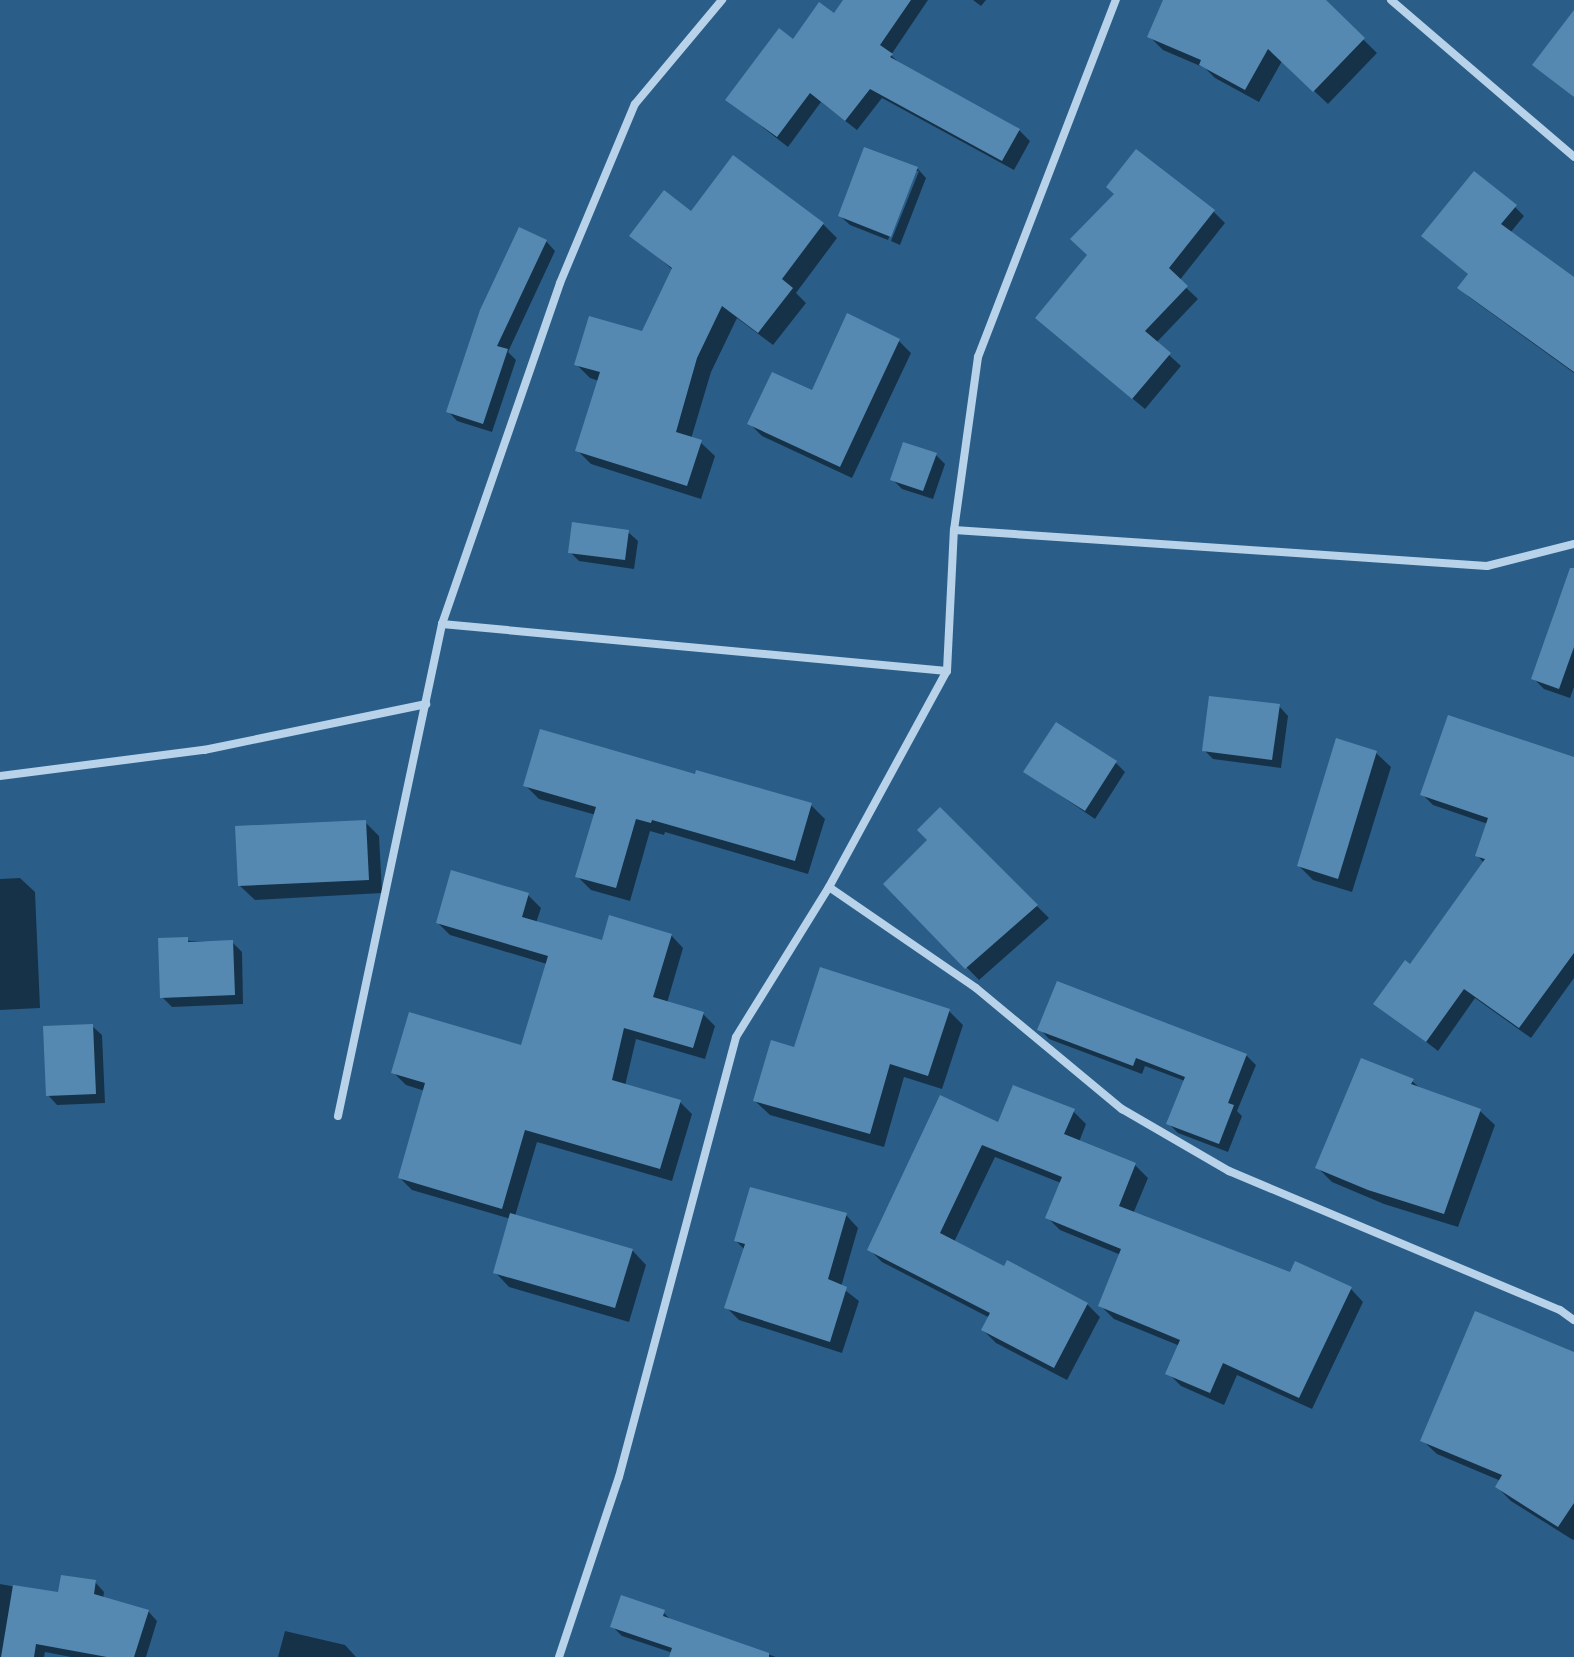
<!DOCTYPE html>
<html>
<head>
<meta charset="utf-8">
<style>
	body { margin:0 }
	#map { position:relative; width:1574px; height:1657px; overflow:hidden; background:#2a5e89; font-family:Signika,sans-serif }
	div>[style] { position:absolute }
	.shadow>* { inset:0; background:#0007 }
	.building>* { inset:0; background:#5689b2 }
	.street>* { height:8px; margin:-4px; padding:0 4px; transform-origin:4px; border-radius:4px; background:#b8d3e9 }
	span { translate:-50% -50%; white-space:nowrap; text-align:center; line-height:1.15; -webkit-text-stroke:7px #2a5e89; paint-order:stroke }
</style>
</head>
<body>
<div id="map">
	<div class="shadow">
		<i style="clip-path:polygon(845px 0,928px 0,891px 55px,902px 66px,1019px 130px,1030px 141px,1014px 170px,882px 98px,857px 130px,821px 102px,788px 147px,728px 100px,794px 42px,835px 16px)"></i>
		<i style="clip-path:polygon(973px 0,986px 0,981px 6px)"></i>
		<i style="clip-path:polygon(1165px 0,1323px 0,1377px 53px,1328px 104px,1282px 61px,1259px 102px,1215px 78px,1205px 68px,1163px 50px,1149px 36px)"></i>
		<i style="clip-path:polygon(917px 168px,926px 178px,900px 245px,891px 241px,919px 171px,914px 171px,888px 240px,850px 225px,840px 216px)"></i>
		<i style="clip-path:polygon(1116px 194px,1213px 211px,1225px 223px,1179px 281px,1198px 299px,1156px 343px,1181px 366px,1145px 409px,1049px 329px,1090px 255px)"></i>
		<i style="clip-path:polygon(1515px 207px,1524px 216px,1510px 233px,1574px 280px,1574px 373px,1469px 297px,1460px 288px,1470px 274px,1432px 244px)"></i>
		<i style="clip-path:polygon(692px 214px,823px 224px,837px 238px,796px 293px,806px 303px,773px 345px,737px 318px,711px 372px,691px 439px,700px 442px,715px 456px,701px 499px,591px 464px,577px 450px,599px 381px,590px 378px,576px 364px,643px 333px,673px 270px,632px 235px)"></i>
		<i style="clip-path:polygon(546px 241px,555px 251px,508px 352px,516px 360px,492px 432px,457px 421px,448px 411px)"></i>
		<i style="clip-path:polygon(899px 341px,911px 353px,852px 478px,762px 436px,750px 424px,813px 393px)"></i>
		<i style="clip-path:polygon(936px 455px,945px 464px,933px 499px,902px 489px,892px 479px)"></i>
		<i style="clip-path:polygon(628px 532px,638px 541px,634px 569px,579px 561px,570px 552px)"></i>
		<i style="clip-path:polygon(1558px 602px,1574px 608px,1574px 687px,1570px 698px,1544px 689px,1533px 678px)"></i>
		<i style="clip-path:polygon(1279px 706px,1288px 716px,1281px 768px,1213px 759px,1204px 750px)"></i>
		<i style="clip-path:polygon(1338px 741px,1376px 753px,1391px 767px,1352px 892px,1313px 880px,1299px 866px)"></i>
		<i style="clip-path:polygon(1574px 759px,1574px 978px,1531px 1038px,1475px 998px,1438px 1051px,1376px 1003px,1410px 967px,1484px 863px,1477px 855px,1488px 824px,1433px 805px,1422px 794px)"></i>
		<i style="clip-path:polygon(1116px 763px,1125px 772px,1095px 819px,1026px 772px)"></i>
		<i style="clip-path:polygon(696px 777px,811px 805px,825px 819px,808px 874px,665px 832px,664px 835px,650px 831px,630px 901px,591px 890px,577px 876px,596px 815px,539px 799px,525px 785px)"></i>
		<i style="clip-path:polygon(940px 810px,1049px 918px,979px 980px,885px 884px,930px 840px)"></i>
		<i style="clip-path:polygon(365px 822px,379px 836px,382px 893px,255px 900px,240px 886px)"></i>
		<i style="clip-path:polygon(20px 878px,35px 892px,40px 1008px,0 1010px,0 879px)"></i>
		<i style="clip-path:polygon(528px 895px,541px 908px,536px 923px,603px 942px,671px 935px,683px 948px,667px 1003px,703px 1014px,715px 1026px,705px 1059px,636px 1039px,625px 1086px,680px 1102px,692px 1114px,672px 1181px,537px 1142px,515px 1216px,632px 1250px,646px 1265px,629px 1322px,509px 1287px,495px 1272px,511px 1219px,412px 1190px,400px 1178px,425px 1091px,406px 1085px,393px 1072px,522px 1048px,547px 964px,450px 935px,438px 923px)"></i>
		<i style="clip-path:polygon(160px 940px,232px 942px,242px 952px,243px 1004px,172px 1007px,162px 997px)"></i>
		<i style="clip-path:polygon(949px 1011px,963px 1025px,942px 1089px,904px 1077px,884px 1147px,770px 1115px,755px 1101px,795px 1049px)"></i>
		<i style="clip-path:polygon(92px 1026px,102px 1035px,105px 1103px,57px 1105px,48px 1095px)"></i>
		<i style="clip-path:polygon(1040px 1029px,1246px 1055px,1256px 1065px,1237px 1111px,1242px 1116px,1228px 1152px,1178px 1133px,1169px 1124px,1185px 1081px,1145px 1066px,1142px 1074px,1049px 1039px)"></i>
		<i style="clip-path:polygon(1412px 1081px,1422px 1090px,1480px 1111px,1495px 1125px,1458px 1227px,1384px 1204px,1332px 1182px,1317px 1167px)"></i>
		<i style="clip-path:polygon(1073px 1111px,1086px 1124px,1079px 1142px,1135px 1165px,1148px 1178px,1133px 1214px,1291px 1274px,1351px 1289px,1363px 1302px,1312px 1409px,1237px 1375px,1224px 1405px,1181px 1386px,1168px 1373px,1180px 1346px,1114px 1319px,1101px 1306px,1121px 1255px,1060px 1230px,1047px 1217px,1061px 1183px,995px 1157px,954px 1242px,1005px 1268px,1008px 1263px,1087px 1304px,1100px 1317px,1067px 1380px,996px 1343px,983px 1330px,990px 1318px,882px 1262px,869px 1249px,999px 1125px)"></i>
		<i style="clip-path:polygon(846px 1215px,858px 1228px,841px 1287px,859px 1301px,842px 1353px,739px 1320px,727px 1308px,745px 1250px,736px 1241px)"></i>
		<i style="clip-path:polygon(1574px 1360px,1574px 1539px,1573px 1540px,1511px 1501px,1497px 1487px,1501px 1481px,1437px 1454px,1422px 1440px)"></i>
		<i style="clip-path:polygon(95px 1582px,104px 1592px,103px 1599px,148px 1611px,157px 1621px,146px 1657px,71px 1657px,45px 1652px,44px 1657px,0 1657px,0 1584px,60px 1595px)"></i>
		<i style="clip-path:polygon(663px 1612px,672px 1621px,776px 1657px,671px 1657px,673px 1653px,622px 1636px,612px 1626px)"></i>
		<i style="clip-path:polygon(285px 1631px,345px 1645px,356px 1657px,278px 1657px)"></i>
	</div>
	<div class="building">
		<i style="clip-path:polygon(843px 0,911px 0,880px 45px,893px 54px,890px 57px,1020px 129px,1002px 161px,870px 89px,845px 121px,810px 93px,777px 137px,725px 100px,779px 28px,793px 39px,819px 2px,834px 13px)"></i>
		<i style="clip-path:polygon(1163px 0,1326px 0,1365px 38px,1313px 92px,1268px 49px,1245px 90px,1199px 65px,1201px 60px,1147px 37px)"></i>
		<i style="clip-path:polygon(1574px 10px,1574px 97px,1532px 65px)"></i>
		<i style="clip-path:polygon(864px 147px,918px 167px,891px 237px,838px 216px)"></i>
		<i style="clip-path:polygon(1136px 149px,1215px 210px,1169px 268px,1188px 286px,1145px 331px,1171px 353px,1132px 399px,1035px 318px,1087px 255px,1070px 239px,1114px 194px,1106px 187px)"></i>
		<i style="clip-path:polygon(733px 155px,824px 223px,782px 279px,793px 288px,758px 333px,722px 306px,697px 358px,676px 432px,702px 440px,687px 486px,575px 451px,600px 372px,574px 365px,589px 316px,642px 331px,672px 268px,629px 236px,664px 190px,691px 211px)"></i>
		<i style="clip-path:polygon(1474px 171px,1517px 205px,1501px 224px,1574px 277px,1574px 372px,1457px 288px,1468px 274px,1421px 236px)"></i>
		<i style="clip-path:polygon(519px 227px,547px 240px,497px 346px,508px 349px,483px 424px,446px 412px,480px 310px)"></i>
		<i style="clip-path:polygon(847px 313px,900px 339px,840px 467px,747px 424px,772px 372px,812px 390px)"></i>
		<i style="clip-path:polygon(903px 442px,937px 453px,923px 491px,890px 480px)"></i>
		<i style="clip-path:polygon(572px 522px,629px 530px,625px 560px,568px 553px)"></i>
		<i style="clip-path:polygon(1570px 568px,1574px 568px,1574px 647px,1559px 689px,1531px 679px)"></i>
		<i style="clip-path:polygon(1209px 696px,1280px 704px,1272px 760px,1202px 751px)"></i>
		<i style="clip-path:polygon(1448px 715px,1574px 757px,1574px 953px,1519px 1028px,1464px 989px,1426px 1042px,1373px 1004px,1405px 960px,1410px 964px,1485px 859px,1475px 856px,1488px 818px,1420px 795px)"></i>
		<i style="clip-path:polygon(1056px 722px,1117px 761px,1085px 811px,1023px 772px)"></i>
		<i style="clip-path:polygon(540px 729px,695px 774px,696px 770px,812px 803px,795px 861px,652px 820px,651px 823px,636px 819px,616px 888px,575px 877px,596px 807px,523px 786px)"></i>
		<i style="clip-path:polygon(1336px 738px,1377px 751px,1338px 879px,1297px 866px)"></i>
		<i style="clip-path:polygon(940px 807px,1038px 905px,965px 969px,883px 884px,927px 840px,917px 830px)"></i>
		<i style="clip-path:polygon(366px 820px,369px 880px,238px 886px,235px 826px)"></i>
		<i style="clip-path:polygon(451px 870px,529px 893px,522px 917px,602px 940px,609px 915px,672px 934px,653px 997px,704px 1012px,693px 1048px,624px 1028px,612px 1080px,681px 1100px,660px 1169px,525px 1130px,502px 1209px,398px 1178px,425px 1083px,391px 1073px,409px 1012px,521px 1045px,548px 956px,436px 923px)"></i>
		<i style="clip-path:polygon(188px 937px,188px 942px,233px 940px,235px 995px,160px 998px,158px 938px)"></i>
		<i style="clip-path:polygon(820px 967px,950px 1009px,928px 1076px,890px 1064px,870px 1134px,753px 1101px,771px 1040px,794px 1047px)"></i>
		<i style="clip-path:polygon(1057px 981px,1247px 1054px,1228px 1103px,1234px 1105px,1219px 1144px,1166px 1124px,1185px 1077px,1136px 1058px,1133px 1066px,1037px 1030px)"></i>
		<i style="clip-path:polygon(93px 1024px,96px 1094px,46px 1096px,43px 1026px)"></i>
		<i style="clip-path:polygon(1361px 1058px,1414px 1079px,1411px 1084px,1481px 1109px,1444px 1214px,1368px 1190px,1315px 1168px)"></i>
		<i style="clip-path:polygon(1013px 1085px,1075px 1109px,1064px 1134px,1136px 1163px,1119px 1206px,1290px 1272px,1295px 1261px,1352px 1287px,1299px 1398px,1223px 1363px,1210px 1393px,1165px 1374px,1180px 1340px,1098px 1306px,1121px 1249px,1045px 1218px,1062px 1177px,982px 1145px,940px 1233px,1004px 1266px,1007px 1260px,1088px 1303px,1054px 1368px,981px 1330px,990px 1313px,867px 1250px,940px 1095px,998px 1122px)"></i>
		<i style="clip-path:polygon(750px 1187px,847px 1213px,828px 1279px,847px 1287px,830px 1342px,724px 1308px,745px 1244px,734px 1241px)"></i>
		<i style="clip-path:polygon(510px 1213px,633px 1249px,615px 1308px,493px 1273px)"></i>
		<i style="clip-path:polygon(1475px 1311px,1574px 1352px,1574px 1503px,1558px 1527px,1495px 1487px,1502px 1475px,1420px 1441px)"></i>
		<i style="clip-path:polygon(61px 1575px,96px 1580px,94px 1594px,149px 1610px,134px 1657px,107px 1657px,36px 1644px,34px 1657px,1px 1657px,13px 1585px,58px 1592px)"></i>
		<i style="clip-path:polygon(621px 1595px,665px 1610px,663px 1616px,769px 1653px,769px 1657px,669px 1657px,672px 1648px,610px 1627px)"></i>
	</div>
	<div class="street">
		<i style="left:1391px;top:0;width:241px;rotate:40.6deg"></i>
		<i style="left:954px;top:530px;width:534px;rotate:3.86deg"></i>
		<i style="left:1487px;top:566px;width:90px;rotate:-14.2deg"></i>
		<i style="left:442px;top:624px;width:507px;rotate:5.32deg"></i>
		<i style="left:0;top:776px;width:206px;rotate:-7.3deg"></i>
		<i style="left:204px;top:750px;width:227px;rotate:-11.7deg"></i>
		<i style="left:829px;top:887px;width:178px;rotate:34.5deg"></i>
		<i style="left:976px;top:988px;width:190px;rotate:39.7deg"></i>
		<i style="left:1122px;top:1109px;width:124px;rotate:30.1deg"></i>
		<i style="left:1229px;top:1171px;width:359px;rotate:22.8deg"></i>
		<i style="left:1560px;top:1310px;width:17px;rotate:36deg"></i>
		<i style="left:338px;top:1116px;width:503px;rotate:-78.06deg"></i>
		<i style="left:442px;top:624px;width:361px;rotate:-70.9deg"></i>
		<i style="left:560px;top:283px;width:194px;rotate:-67.3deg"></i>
		<i style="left:635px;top:104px;width:136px;rotate:-50.1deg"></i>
		<i style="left:559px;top:1657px;width:190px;rotate:-71.6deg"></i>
		<i style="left:619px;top:1477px;width:455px;rotate:-75.1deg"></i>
		<i style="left:736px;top:1037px;width:176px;rotate:-58.2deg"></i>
		<i style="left:829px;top:887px;width:246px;rotate:-61.4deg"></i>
		<i style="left:947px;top:671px;width:141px;rotate:-87.2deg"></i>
		<i style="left:954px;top:530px;width:175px;rotate:-82.1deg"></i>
		<i style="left:978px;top:357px;width:383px;rotate:-68.9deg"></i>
	</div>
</div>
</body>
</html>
